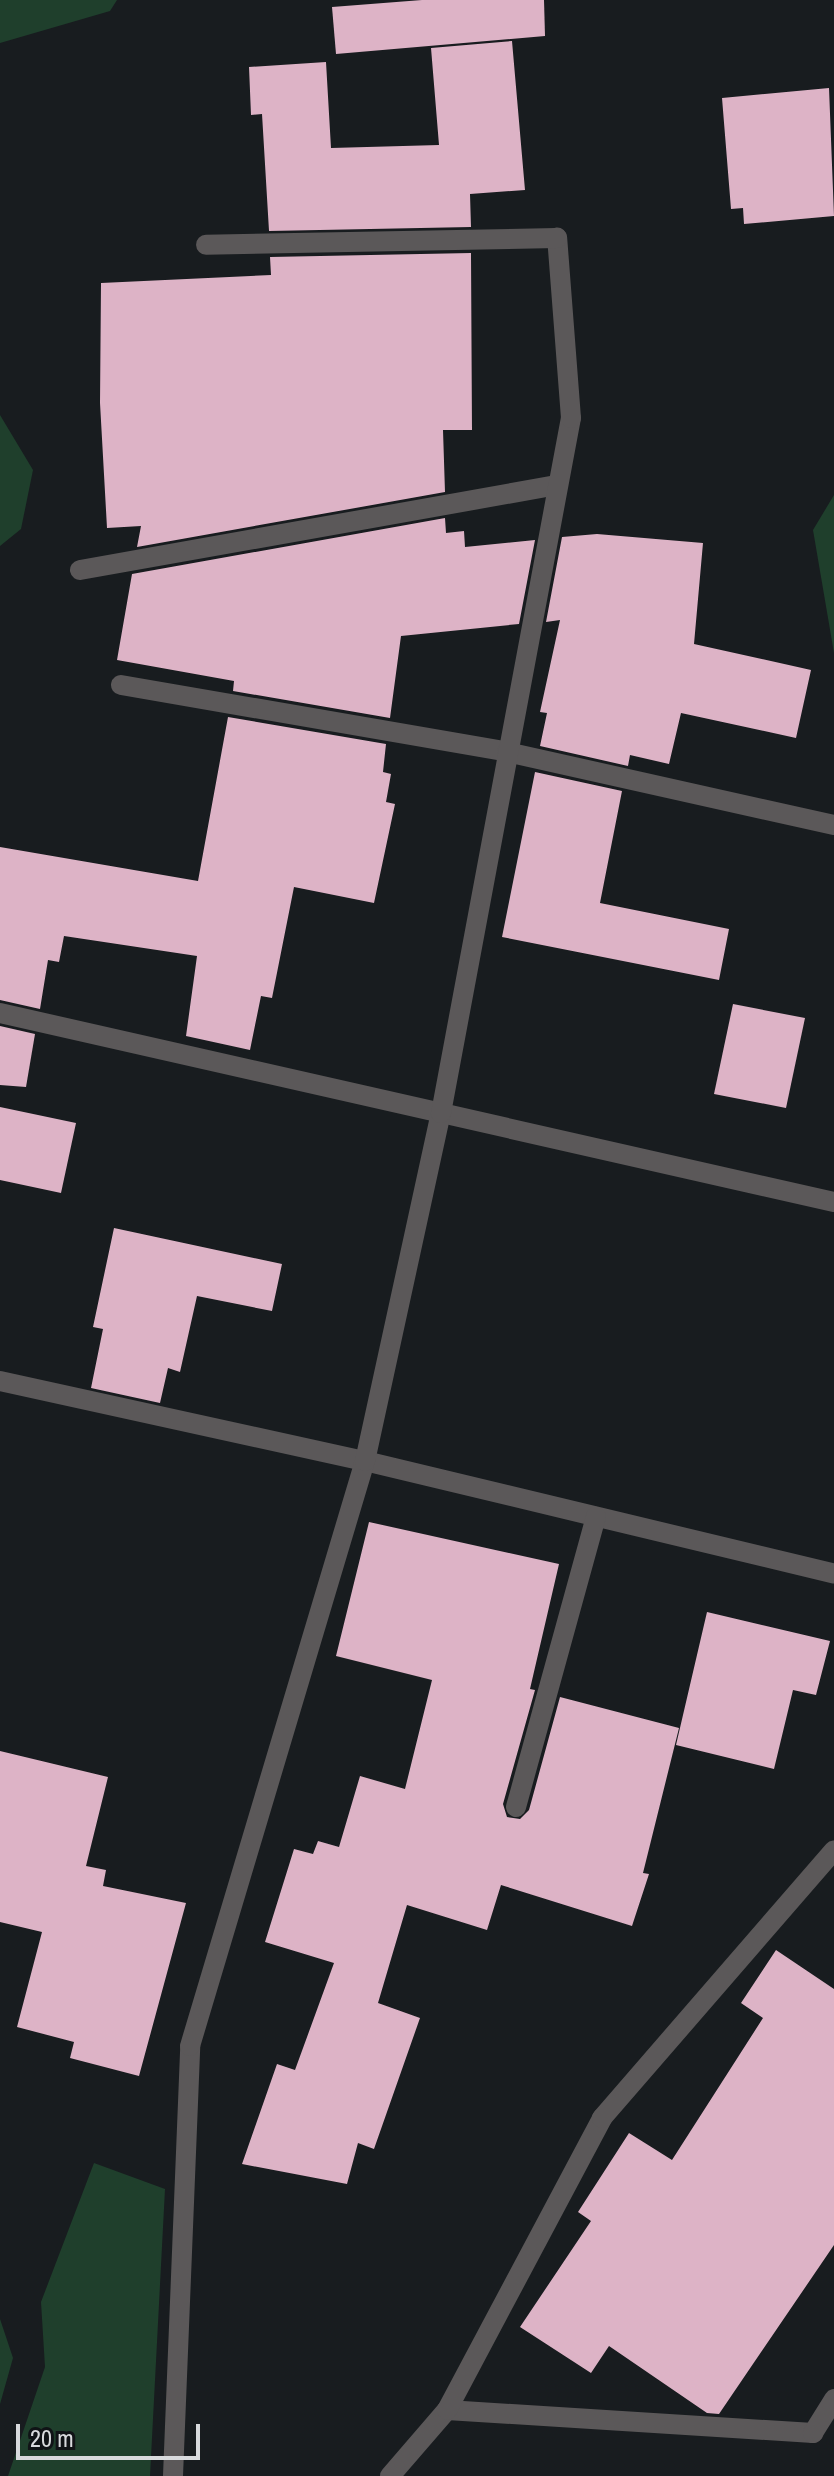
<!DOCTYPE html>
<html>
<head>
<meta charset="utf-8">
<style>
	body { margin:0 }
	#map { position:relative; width:834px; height:2476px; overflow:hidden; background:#181c1f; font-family:"Archivo Narrow",sans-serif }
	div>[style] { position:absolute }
	.green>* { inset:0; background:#1f3f2c }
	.building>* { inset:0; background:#ddb3c6 }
	.street>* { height:20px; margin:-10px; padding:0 10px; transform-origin:10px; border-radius:10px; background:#5b5859 }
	span { translate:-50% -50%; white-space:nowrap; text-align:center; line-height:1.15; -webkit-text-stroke:8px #101316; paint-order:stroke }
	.scale { position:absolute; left:16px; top:2424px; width:184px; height:36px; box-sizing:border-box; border:4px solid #d8dadd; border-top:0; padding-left:10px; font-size:24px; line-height:28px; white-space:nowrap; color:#d8dadd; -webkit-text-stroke:6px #101316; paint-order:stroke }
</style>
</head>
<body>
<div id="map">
	<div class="green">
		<i style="clip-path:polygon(0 0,117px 0,110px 11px,0 43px)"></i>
		<i style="clip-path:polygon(0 415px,33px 470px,21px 529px,0 546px)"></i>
		<i style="clip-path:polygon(834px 495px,834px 653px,813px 530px)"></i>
		<i style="clip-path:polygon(94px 2163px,165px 2189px,150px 2476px,8px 2476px,45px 2367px,41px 2302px)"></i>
		<i style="clip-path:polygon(0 2319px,13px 2358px,0 2404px)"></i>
	</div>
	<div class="building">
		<i style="clip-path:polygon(422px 0,544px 0,545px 36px,336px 54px,332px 7px)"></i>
		<i style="clip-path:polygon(512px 41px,525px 190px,470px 194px,471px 227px,269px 231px,262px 114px,251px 115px,249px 67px,326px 62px,331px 148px,439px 145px,431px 48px)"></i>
		<i style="clip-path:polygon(829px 88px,834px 216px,744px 224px,743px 208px,731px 209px,722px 98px)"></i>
		<i style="clip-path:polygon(471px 253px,472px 430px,443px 430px,445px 492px,137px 547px,141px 526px,107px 528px,100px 403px,101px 283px,271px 275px,270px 257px)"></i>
		<i style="clip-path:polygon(445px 518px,446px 533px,464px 531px,465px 547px,535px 540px,519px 624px,401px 636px,390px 718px,233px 691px,234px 681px,117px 660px,132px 574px)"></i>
		<i style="clip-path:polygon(597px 534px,703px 543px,694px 644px,811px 670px,796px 738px,681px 713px,669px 764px,630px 755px,628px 766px,540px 746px,547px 713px,540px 712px,560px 620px,546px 622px,562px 537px)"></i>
		<i style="clip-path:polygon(228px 717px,386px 744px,383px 772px,391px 774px,386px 802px,395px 804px,374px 903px,294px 887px,272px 998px,261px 996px,250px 1050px,186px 1036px,197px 956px,64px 936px,59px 962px,48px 960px,40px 1009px,0 1000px,0 847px,198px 881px)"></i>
		<i style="clip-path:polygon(535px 772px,622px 791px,600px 903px,729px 929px,719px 980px,502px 937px)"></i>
		<i style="clip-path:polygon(733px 1004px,805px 1018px,786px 1108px,714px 1094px)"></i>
		<i style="clip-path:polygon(0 1026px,35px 1034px,26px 1087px,0 1085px)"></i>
		<i style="clip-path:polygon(0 1107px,76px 1123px,61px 1193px,0 1180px)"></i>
		<i style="clip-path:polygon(114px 1228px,282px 1264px,272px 1311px,197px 1296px,180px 1372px,168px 1368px,160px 1403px,91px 1388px,103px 1329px,93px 1327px)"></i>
		<i style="clip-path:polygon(369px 1522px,559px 1564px,530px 1689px,535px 1690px,503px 1804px,507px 1817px,520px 1819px,529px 1810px,560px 1697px,679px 1728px,643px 1873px,649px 1874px,632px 1926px,501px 1885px,487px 1930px,407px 1905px,378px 2003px,420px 2018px,374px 2149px,358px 2143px,347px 2184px,242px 2164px,277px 2064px,295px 2070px,334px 1963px,265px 1942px,294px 1849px,313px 1854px,318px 1841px,339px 1847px,360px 1776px,405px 1789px,432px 1680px,336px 1656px)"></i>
		<i style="clip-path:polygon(707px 1612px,830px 1641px,816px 1695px,793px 1690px,774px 1769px,676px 1745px)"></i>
		<i style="clip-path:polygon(0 1751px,108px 1777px,86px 1866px,106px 1870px,103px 1886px,186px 1903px,139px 2076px,70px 2058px,74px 2042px,17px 2027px,42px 1932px,0 1922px)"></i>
		<i style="clip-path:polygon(776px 1950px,834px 1989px,834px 2245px,719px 2414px,707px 2413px,609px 2346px,591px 2373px,520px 2327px,591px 2221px,578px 2212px,629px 2133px,672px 2160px,763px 2018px,741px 2003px)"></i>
	</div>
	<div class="street">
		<i style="left:80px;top:570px;width:485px;rotate:-10.1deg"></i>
		<i style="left:121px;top:685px;width:392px;rotate:9.8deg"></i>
		<i style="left:507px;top:752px;width:335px;rotate:12.6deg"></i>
		<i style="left:0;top:1013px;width:855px;rotate:12.77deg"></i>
		<i style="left:0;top:1381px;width:374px;rotate:12.4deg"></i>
		<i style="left:365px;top:1461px;width:482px;rotate:13.5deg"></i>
		<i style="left:516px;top:1807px;width:301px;rotate:-74.6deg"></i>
		<i style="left:447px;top:2410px;width:367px;rotate:3.6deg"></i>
		<i style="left:813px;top:2433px;width:40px;rotate:-58deg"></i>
		<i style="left:173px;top:2476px;width:430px;rotate:-87.7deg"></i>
		<i style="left:190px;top:2046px;width:611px;rotate:-73.35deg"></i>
		<i style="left:365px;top:1461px;width:356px;rotate:-77.7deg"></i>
		<i style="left:441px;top:1113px;width:707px;rotate:-79.41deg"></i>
		<i style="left:571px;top:418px;width:181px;rotate:-94.4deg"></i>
		<i style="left:557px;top:238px;width:351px;rotate:178.9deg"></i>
		<i style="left:390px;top:2476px;width:87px;rotate:-49.2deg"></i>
		<i style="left:447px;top:2410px;width:331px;rotate:-62deg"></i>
		<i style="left:602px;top:2118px;width:354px;rotate:-49.1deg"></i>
	</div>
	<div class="scale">20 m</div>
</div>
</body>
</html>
